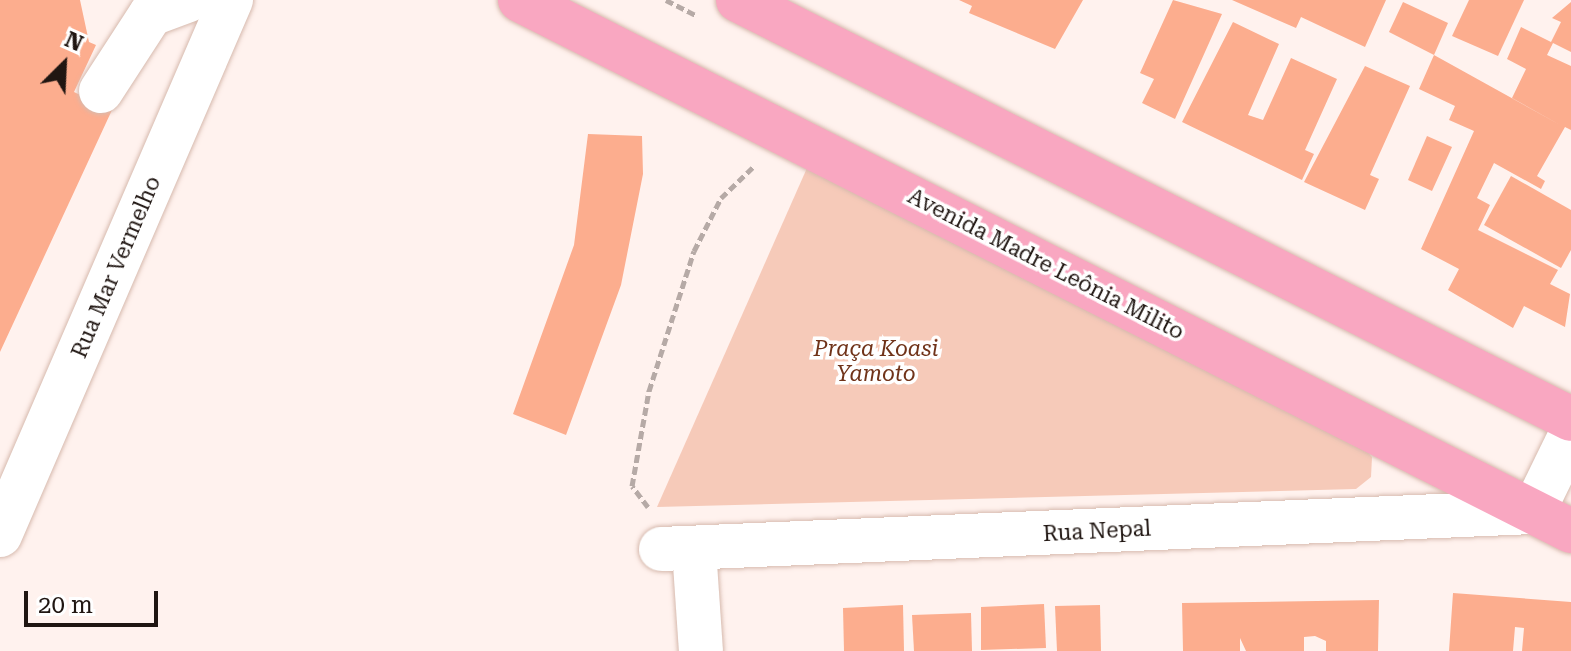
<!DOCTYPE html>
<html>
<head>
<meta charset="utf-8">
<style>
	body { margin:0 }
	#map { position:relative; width:1571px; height:651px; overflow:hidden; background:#fff2ee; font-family:"Roboto Serif",serif }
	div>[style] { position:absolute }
	.green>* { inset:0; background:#f6cab9 }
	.building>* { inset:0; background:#fcad8e }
	.path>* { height:5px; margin-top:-2.5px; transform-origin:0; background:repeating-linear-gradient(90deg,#b6aaa6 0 8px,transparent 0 12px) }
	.roads { filter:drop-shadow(0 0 2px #d7baae) drop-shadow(0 0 2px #d7baae) }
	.minor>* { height:44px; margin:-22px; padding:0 22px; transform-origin:22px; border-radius:22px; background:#fff }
	.major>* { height:44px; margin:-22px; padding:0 22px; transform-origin:22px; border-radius:22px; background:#f9a7c1 }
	span { translate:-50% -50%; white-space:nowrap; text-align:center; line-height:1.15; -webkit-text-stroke:7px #fff; paint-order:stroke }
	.street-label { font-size:22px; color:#201612 }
	.park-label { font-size:22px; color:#703319; font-style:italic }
	.north { position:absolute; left:24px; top:24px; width:80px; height:80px; -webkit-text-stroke:6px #fff; paint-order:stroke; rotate:24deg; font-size:22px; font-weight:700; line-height:32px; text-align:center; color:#201612 }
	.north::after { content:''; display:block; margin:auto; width:28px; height:36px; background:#201612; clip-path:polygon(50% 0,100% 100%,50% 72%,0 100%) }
	.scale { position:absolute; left:24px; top:591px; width:134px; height:36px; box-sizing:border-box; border:4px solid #201612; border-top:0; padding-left:10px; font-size:24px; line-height:28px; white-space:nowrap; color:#201612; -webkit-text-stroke:6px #fff; paint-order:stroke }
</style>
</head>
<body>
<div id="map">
	<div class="green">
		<i style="clip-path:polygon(807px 168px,1360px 444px,1372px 457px,1371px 477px,1356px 489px,657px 507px)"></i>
	</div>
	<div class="building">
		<i style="clip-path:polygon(0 0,80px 0,89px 42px,96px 45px,74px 92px,112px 110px,0 352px)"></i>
		<i style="clip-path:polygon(959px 0,1083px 0,1055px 49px,969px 13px,972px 6px)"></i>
		<i style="clip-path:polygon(1173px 0,1222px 14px,1175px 119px,1142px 103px,1154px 79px,1140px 73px)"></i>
		<i style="clip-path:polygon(1232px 0,1386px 0,1365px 47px,1301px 17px,1296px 28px)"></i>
		<i style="clip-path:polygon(1469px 0,1524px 0,1498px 56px,1452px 36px)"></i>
		<i style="clip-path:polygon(1403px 2px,1448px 23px,1434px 55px,1389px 32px)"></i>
		<i style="clip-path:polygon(1571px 2px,1571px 52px,1553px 43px,1547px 55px,1571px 66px,1571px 130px,1565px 127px,1537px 176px,1545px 181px,1541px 189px,1494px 163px,1477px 198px,1490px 205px,1478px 230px,1558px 270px,1550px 284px,1570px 294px,1565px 327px,1524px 306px,1513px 328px,1448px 290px,1459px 269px,1421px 249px,1474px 131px,1449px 120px,1455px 106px,1419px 89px,1434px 55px,1562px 126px,1512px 98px,1526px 69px,1507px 59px,1521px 27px,1551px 42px,1561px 22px,1552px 18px)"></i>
		<i style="clip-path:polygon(1233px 22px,1279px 44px,1248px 115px,1263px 120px,1291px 58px,1337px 79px,1305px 150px,1314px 154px,1302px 180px,1182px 122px)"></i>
		<i style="clip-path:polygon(1365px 66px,1410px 86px,1370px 175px,1379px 179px,1365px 210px,1304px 182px)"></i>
		<i style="clip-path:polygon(588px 134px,642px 136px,643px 174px,621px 285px,566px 435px,513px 414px,574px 245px)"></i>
		<i style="clip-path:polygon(1427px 136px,1452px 147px,1432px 191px,1408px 180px)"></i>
		<i style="clip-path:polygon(1511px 176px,1571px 210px,1571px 250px,1561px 268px,1484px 225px)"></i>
		<i style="clip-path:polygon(1453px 593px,1571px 602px,1571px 651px,1522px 651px,1524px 628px,1515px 627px,1513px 651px,1449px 651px)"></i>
		<i style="clip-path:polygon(1379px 600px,1378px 651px,1326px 651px,1326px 641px,1315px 636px,1304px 637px,1304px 651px,1246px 651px,1240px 638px,1240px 651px,1183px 651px,1182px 603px)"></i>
		<i style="clip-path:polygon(1044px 604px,1046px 648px,981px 650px,981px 607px)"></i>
		<i style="clip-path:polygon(903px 605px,904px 651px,844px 651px,843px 608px)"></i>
		<i style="clip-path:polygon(1100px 605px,1101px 651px,1057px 651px,1055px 606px)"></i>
		<i style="clip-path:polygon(971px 613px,972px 651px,914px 651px,912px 615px)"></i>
	</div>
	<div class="path">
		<i style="left:666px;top:0;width:35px;rotate:27deg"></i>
		<i style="left:648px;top:507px;width:26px;rotate:-127deg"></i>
		<i style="left:632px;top:486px;width:97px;rotate:-79.9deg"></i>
		<i style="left:649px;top:391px;width:147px;rotate:-72.2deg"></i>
		<i style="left:694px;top:251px;width:59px;rotate:-63deg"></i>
		<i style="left:721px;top:198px;width:45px;rotate:-44.1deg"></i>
	</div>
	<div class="roads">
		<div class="minor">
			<i style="left:101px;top:91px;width:92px;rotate:-57deg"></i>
			<i style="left:151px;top:14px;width:40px;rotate:-20.2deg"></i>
			<i style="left:0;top:535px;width:583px;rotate:-66.65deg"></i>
			<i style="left:661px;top:549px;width:873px;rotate:-2.43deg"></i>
			<i style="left:1533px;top:512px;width:87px;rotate:-64deg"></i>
			<i style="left:694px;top:549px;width:102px;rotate:86.1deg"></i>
		</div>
		<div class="major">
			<i style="left:520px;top:0;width:1178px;rotate:26.8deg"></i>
			<i style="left:738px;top:0;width:932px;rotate:26.7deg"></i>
		</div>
	</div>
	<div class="street-label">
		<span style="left:1046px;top:264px;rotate:27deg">Avenida Madre Leônia Milito</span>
		<span style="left:116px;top:267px;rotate:-67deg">Rua Mar Vermelho</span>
		<span style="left:1097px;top:531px;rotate:-3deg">Rua Nepal</span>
	</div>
	<div class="park-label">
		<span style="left:876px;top:361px">Praça Koasi<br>Yamoto</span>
	</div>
	<div class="north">N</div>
	<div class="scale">20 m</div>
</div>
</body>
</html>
